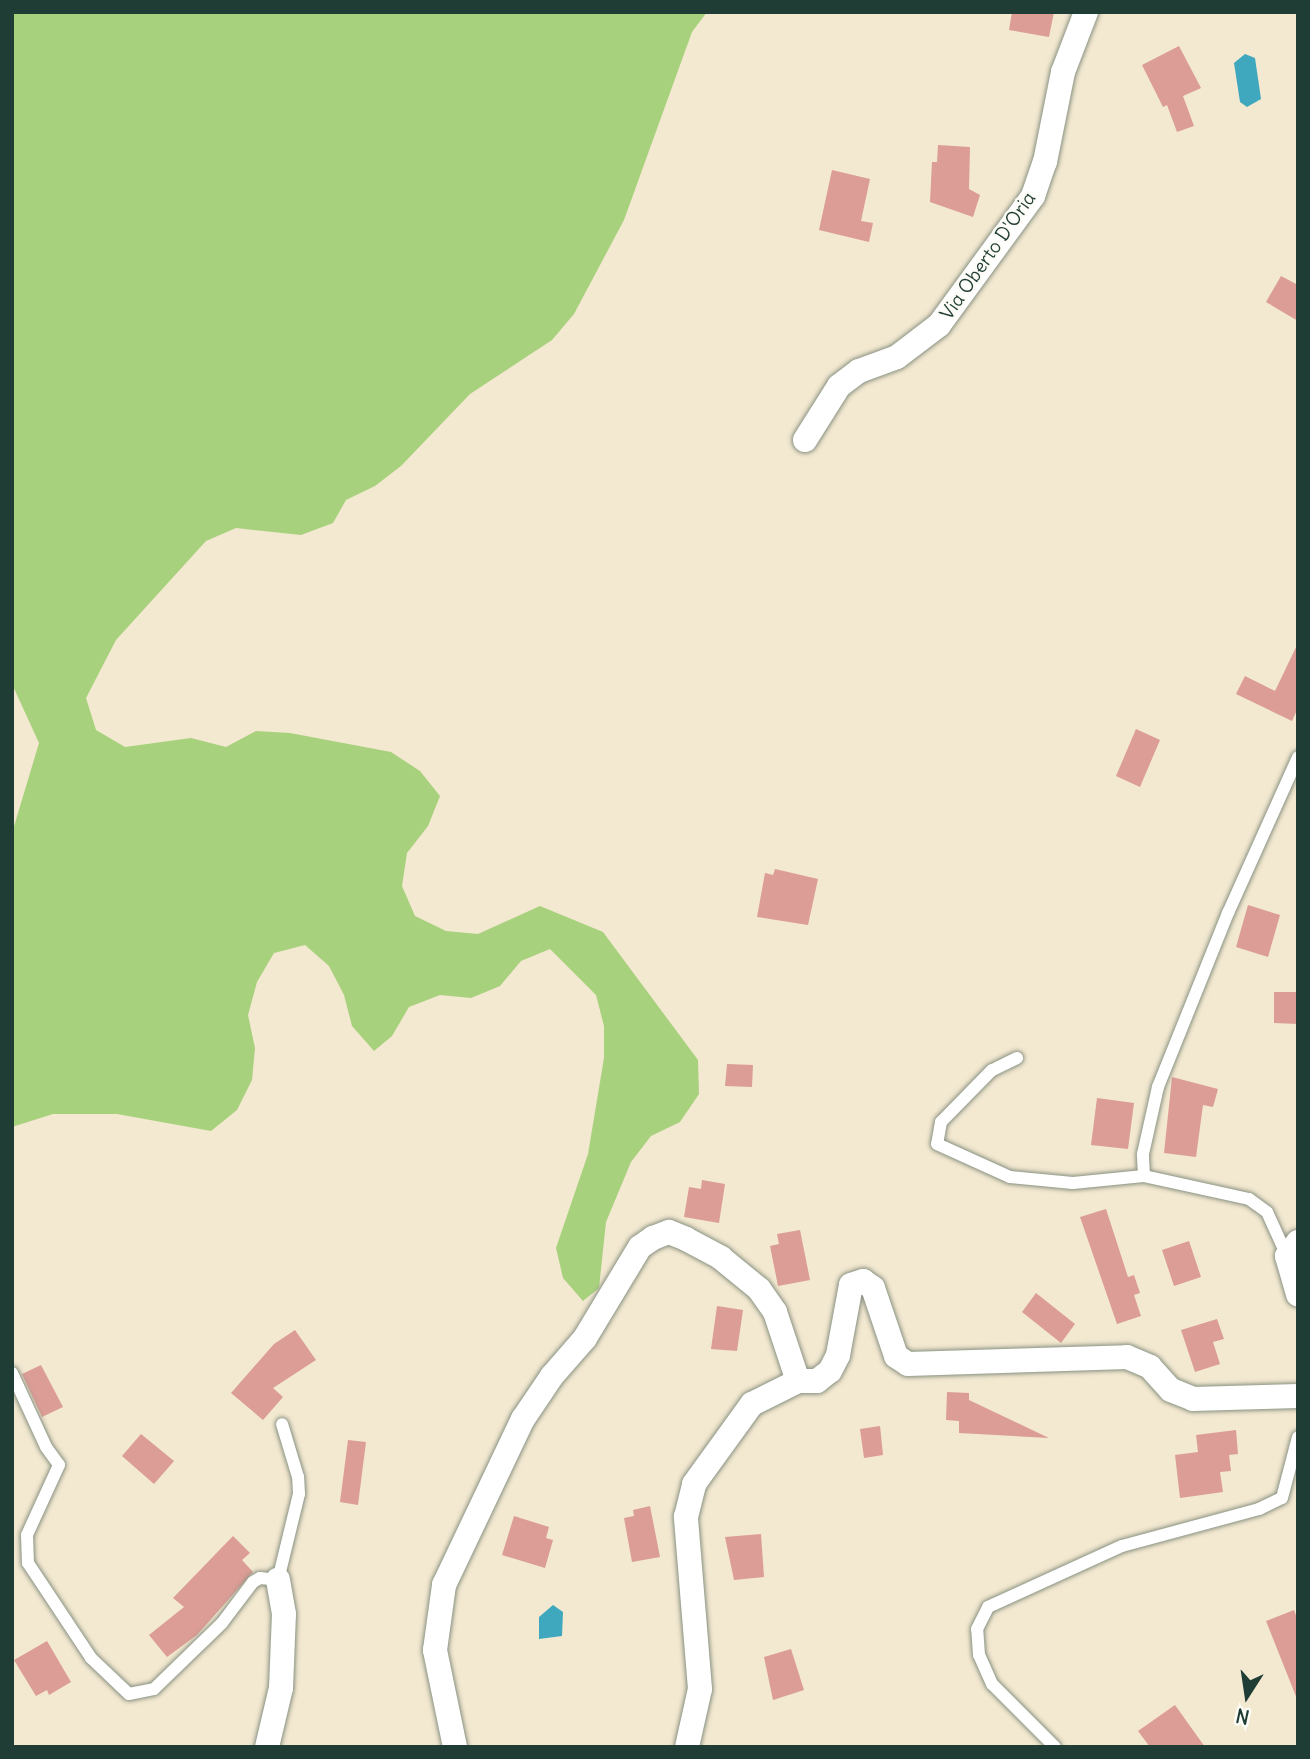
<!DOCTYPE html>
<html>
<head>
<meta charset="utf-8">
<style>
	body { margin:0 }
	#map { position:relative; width:1310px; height:1759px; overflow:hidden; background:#f3e8d0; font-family:Delius,sans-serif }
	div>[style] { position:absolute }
	.green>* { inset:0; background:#a8d17d }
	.water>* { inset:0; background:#3fa8bf }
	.building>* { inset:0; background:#db9d96 }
	.roads { filter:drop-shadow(0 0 2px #899282) drop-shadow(0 0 2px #899282) }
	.service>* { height:12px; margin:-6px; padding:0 6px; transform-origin:6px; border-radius:6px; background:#fff }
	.minor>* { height:24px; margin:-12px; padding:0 12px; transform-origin:12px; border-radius:12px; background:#fff }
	span { translate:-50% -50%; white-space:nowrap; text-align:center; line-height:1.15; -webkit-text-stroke:5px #fdfcf7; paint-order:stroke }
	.street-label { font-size:19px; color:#1f3d34 }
	.frame { position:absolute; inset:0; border:14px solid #1f3d34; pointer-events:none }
	.north { position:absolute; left:1212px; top:1661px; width:70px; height:70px; -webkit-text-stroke:5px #fdfcf7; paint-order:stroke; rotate:192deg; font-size:19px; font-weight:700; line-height:28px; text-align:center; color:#1f3d34 }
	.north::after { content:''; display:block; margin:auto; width:24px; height:32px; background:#1f3d34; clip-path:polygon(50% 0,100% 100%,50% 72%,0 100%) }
</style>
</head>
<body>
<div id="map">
	<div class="green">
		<i style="clip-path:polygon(12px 12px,707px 12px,692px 32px,624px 220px,574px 314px,552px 340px,470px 394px,401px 466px,375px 486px,346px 500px,333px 523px,301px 535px,236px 528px,206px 541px,116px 640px,86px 698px,96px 730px,125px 747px,191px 738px,226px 747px,256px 731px,290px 733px,391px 752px,420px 771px,440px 796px,428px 826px,407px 853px,402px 886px,415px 916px,446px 931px,478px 934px,540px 906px,603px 932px,698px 1060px,699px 1094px,680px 1122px,651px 1136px,631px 1162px,606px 1222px,599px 1288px,583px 1301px,563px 1278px,556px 1248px,588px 1154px,604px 1058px,604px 1026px,596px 995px,550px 949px,521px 961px,500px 986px,471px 998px,440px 995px,409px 1007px,392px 1036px,374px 1051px,352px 1026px,344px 995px,329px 966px,305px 945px,274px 953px,257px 982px,248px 1015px,255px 1048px,252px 1080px,237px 1110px,211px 1131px,117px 1114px,53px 1114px,12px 1127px,12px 833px,39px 743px,12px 684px)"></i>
	</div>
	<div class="water">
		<i style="clip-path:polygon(1245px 54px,1255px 58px,1261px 99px,1247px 107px,1240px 102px,1234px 63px)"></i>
		<i style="clip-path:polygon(553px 1605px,563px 1612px,562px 1636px,539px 1639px,539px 1617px)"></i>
	</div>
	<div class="building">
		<i style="clip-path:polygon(1012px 12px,1054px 12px,1049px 37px,1009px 30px)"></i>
		<i style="clip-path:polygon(1179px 46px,1201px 88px,1183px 96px,1194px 126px,1177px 132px,1167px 105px,1163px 107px,1142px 65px)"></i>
		<i style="clip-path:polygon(938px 145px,970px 147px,969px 189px,980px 195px,973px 217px,930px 202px,932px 162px,937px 162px)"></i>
		<i style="clip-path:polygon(832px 170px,870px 179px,861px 221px,873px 223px,869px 242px,819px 230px)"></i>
		<i style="clip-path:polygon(1281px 276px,1298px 285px,1298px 321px,1266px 302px)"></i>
		<i style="clip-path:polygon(1298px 643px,1298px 708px,1292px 721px,1236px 694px,1245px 676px,1275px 691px)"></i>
		<i style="clip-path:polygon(1136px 729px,1160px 740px,1140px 787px,1116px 776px)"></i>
		<i style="clip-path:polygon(775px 869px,818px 879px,808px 925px,757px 917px,765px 873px,773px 875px)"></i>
		<i style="clip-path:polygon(1248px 905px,1280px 915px,1268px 957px,1236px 947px)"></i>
		<i style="clip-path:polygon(1274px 992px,1298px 992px,1298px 1024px,1274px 1023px)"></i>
		<i style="clip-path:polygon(727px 1064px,753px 1065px,752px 1087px,725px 1086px)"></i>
		<i style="clip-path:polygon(1172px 1077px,1218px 1089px,1213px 1107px,1203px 1105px,1196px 1157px,1164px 1153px)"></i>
		<i style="clip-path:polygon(1097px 1098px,1134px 1103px,1128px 1149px,1091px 1145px)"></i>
		<i style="clip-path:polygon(702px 1180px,725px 1184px,719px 1223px,684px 1217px,689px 1187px,701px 1189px)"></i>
		<i style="clip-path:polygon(1106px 1209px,1128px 1277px,1134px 1275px,1140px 1293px,1134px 1295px,1141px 1316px,1117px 1324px,1080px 1217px)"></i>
		<i style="clip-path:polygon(800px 1230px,810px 1280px,778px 1286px,770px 1246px,779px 1244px,777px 1234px)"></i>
		<i style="clip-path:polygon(1189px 1241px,1201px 1277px,1174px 1286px,1162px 1250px)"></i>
		<i style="clip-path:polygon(1036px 1293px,1075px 1324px,1061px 1343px,1022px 1312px)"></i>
		<i style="clip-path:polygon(717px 1306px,743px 1310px,737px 1351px,711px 1349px)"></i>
		<i style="clip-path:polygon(1217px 1319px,1224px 1339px,1213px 1342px,1220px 1364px,1195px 1372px,1181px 1330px)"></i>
		<i style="clip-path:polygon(295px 1330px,316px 1360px,273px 1388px,283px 1397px,263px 1420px,231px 1393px,274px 1344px)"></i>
		<i style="clip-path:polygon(41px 1365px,63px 1407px,42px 1417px,22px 1374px)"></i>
		<i style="clip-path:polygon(947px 1392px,969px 1393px,969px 1400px,1049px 1438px,959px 1433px,959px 1421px,946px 1420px)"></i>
		<i style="clip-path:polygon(880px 1426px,883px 1455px,864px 1458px,860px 1429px)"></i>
		<i style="clip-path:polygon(1236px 1430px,1238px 1454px,1229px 1455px,1231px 1471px,1220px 1472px,1223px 1492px,1180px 1498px,1175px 1455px,1198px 1452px,1196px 1435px)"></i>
		<i style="clip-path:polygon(141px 1434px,174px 1461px,154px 1484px,122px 1456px)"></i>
		<i style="clip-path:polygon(348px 1440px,366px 1442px,358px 1505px,340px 1502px)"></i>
		<i style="clip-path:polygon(650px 1506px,660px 1557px,632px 1562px,624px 1518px,634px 1516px,633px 1510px)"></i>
		<i style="clip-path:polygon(514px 1516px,549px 1527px,546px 1538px,553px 1540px,545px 1568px,502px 1555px)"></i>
		<i style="clip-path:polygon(761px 1534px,764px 1577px,734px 1580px,725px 1537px)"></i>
		<i style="clip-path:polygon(233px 1536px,250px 1553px,242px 1560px,253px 1572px,197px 1635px,167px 1657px,149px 1635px,184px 1607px,173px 1598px)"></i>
		<i style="clip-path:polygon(1294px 1610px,1298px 1621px,1297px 1699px,1266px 1621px)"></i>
		<i style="clip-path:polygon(47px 1641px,71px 1682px,49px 1695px,47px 1690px,36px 1696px,14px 1660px)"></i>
		<i style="clip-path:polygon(791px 1649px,804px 1690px,773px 1700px,764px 1657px)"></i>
		<i style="clip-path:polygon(1175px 1705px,1205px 1747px,1150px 1747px,1138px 1731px)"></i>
	</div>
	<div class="roads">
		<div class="service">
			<i style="left:1017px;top:1058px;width:28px;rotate:154deg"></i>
			<i style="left:992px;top:1070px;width:73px;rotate:134.4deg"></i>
			<i style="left:941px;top:1122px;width:22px;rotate:100deg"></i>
			<i style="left:937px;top:1144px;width:80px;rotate:24.3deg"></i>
			<i style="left:1010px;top:1177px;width:63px;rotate:5.4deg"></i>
			<i style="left:1073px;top:1183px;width:71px;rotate:-5.6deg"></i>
			<i style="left:1287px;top:1256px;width:48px;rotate:-114.4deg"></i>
			<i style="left:1267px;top:1212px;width:22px;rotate:-144deg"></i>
			<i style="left:1249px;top:1199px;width:107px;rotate:-167.6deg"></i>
			<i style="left:1144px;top:1176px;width:22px;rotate:-93deg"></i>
			<i style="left:1143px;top:1154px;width:69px;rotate:-77.4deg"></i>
			<i style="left:1158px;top:1087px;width:188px;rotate:-68.1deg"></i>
			<i style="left:1228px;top:913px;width:171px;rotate:-65.8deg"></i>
			<i style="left:12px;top:1373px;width:81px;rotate:65.3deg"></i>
			<i style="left:46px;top:1447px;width:22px;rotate:54deg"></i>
			<i style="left:59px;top:1465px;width:77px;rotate:114.6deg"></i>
			<i style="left:27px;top:1535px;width:28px;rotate:88deg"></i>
			<i style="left:28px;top:1563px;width:114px;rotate:56.4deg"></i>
			<i style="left:91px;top:1658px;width:52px;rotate:43.5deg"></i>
			<i style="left:129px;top:1694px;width:25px;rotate:-11deg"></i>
			<i style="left:154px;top:1689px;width:95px;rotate:-44.1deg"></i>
			<i style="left:222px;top:1623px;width:51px;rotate:-52.9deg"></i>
			<i style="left:253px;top:1582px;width:8px;rotate:-30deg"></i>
			<i style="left:260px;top:1578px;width:18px;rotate:6deg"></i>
			<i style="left:278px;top:1580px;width:89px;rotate:-76.3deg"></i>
			<i style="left:299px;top:1494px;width:17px;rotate:-93deg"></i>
			<i style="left:298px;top:1477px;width:55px;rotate:-106.8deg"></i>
			<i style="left:1055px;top:1747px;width:89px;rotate:-135deg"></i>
			<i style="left:992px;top:1684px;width:32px;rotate:-114deg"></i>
			<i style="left:979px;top:1655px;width:26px;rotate:-94deg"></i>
			<i style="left:977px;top:1629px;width:25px;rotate:-63deg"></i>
			<i style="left:988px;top:1607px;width:147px;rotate:-24.5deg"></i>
			<i style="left:1122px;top:1546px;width:142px;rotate:-15.1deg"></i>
			<i style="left:1259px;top:1509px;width:25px;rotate:-26deg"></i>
			<i style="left:1282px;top:1498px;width:63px;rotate:-75.3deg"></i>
		</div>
		<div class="minor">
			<i style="left:805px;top:440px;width:64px;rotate:-57.8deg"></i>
			<i style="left:839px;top:386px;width:25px;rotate:-37deg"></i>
			<i style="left:859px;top:371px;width:40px;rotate:-20.2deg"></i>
			<i style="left:897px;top:357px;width:53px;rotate:-37.3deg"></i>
			<i style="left:939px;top:325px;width:160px;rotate:-53.9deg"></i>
			<i style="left:1033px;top:196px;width:36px;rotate:-71deg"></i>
			<i style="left:1045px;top:162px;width:92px;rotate:-78.7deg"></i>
			<i style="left:1063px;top:72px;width:64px;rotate:-69deg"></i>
			<i style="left:1298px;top:1242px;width:18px;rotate:128deg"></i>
			<i style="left:1287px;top:1256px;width:40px;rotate:74deg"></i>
			<i style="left:267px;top:1747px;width:61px;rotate:-76.7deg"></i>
			<i style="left:281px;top:1688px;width:74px;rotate:-87.7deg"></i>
			<i style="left:284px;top:1614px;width:35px;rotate:-100deg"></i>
			<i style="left:455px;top:1747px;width:99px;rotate:-101.7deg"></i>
			<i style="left:435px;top:1650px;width:66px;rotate:-82.1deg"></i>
			<i style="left:444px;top:1585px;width:184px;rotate:-64.6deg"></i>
			<i style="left:523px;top:1419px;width:52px;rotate:-56deg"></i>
			<i style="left:552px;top:1376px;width:50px;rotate:-49deg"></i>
			<i style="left:585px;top:1338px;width:106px;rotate:-58.9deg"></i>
			<i style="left:640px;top:1247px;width:16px;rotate:-35deg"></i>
			<i style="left:653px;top:1238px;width:17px;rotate:-21deg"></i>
			<i style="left:669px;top:1232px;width:18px;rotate:22deg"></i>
			<i style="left:686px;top:1239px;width:40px;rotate:28deg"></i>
			<i style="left:721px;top:1258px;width:49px;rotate:39.2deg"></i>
			<i style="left:759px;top:1289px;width:28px;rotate:55deg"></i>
			<i style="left:775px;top:1312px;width:73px;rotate:71.6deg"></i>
			<i style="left:798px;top:1381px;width:19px"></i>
			<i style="left:817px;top:1381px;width:16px;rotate:-38deg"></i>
			<i style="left:830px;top:1371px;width:18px;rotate:-63deg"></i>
			<i style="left:838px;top:1355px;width:71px;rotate:-79.5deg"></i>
			<i style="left:851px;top:1285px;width:13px;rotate:-18deg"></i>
			<i style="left:863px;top:1281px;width:12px;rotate:35deg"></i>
			<i style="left:873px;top:1288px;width:72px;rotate:71.3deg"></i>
			<i style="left:896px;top:1356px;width:14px;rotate:34deg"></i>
			<i style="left:908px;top:1364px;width:219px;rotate:-1.8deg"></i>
			<i style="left:1127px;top:1357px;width:25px;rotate:23deg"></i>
			<i style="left:1150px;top:1367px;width:31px;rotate:48deg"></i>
			<i style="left:1171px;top:1390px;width:24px;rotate:22deg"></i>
			<i style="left:1193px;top:1399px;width:105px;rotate:-1.6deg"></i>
			<i style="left:687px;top:1747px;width:59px;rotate:-77.4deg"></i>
			<i style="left:700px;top:1689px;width:173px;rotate:-94.7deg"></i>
			<i style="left:686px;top:1517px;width:34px;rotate:-76deg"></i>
			<i style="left:694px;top:1484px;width:99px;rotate:-54.1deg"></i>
			<i style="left:752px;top:1404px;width:51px;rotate:-26.6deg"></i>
		</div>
	</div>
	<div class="street-label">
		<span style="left:988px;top:256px;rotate:-55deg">Via Oberto D'Oria</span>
	</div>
	<div class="frame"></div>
	<div class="north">N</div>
</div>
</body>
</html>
